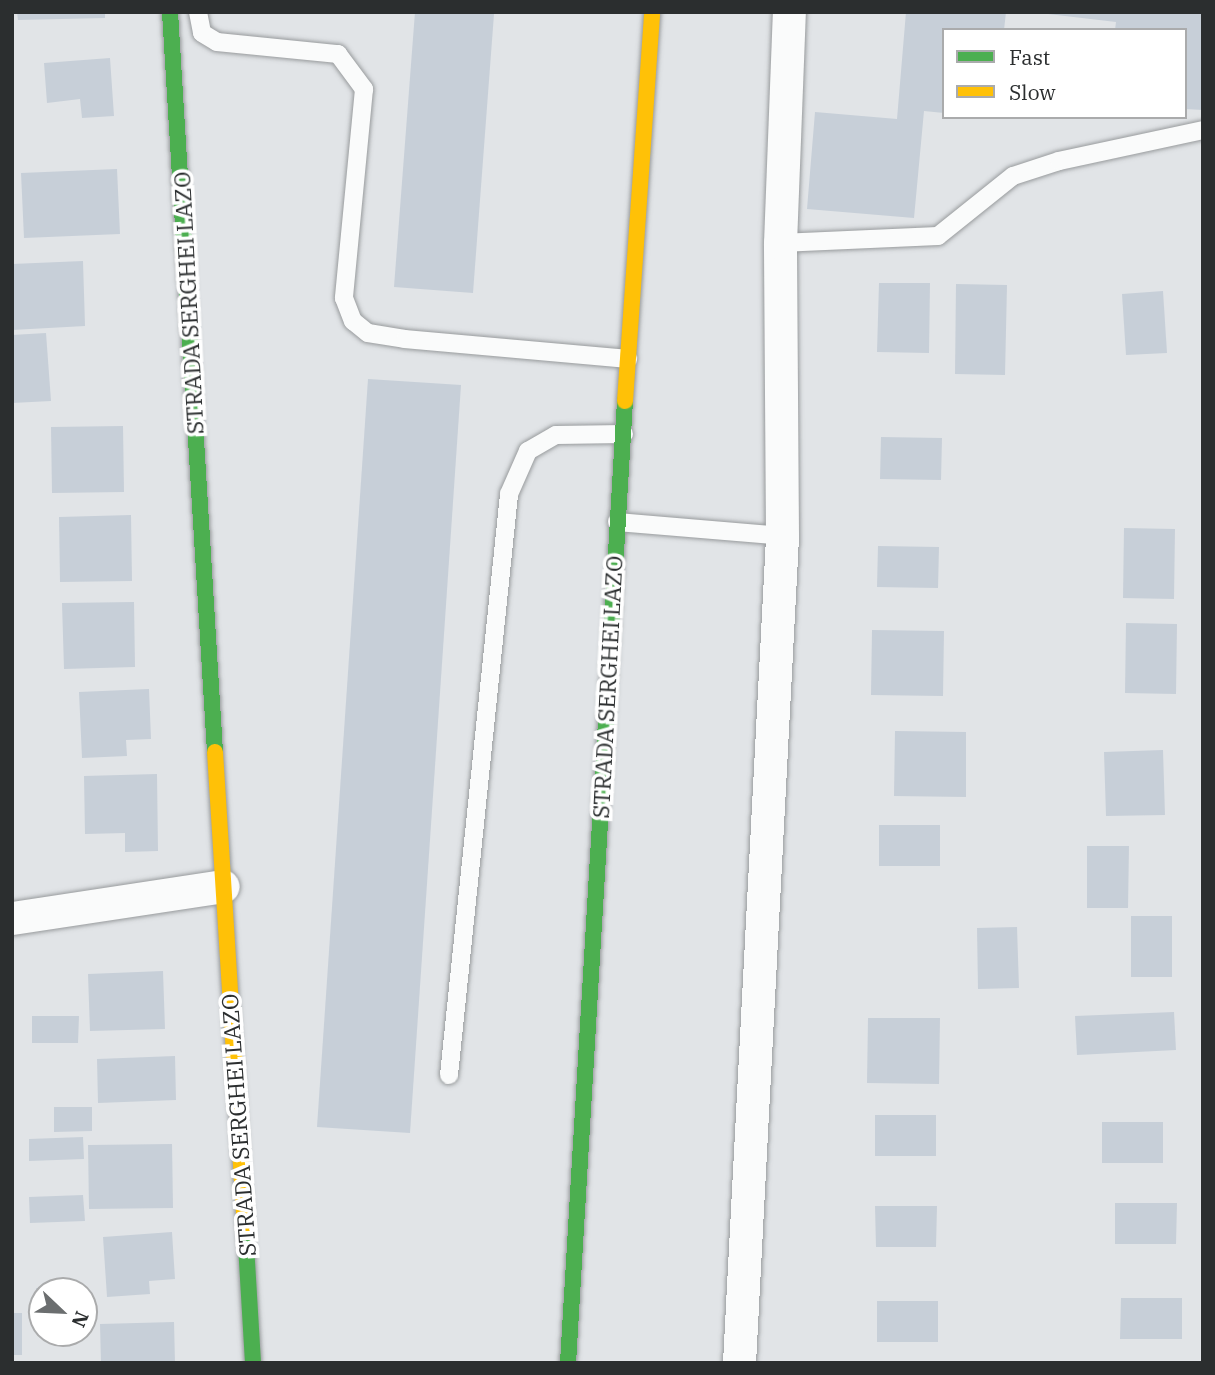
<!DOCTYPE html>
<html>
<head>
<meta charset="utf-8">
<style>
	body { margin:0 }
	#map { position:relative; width:1215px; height:1375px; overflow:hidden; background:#e1e4e7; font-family:"IBM Plex Serif",serif }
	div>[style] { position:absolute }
	.building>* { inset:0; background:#c7cfd8 }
	.roads { filter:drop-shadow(0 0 2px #989b9d) drop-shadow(0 0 2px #989b9d) }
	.lane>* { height:18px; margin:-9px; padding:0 9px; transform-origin:9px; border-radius:9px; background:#fafbfb }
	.street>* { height:33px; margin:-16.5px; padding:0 16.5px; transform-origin:16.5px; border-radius:16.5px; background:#fafbfb }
	.fast>* { height:16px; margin:-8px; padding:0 8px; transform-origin:8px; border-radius:8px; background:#4caf50 }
	.slow>* { height:16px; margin:-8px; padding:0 8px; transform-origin:8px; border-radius:8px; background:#ffc107 }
	span { translate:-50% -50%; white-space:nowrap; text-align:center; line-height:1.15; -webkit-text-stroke:7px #fff; paint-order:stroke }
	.street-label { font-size:23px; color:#2b2e2f }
	.frame { position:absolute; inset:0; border:14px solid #2b2e2f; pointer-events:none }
	.legend { position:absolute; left:942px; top:28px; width:245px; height:91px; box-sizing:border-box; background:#fff; border:2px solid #aaabac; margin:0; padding:9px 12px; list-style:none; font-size:21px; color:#2b2e2f }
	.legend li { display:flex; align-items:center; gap:14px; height:35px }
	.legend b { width:35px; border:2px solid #aaabac }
	.north { position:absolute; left:28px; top:1277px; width:70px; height:70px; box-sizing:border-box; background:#fff; border:2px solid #aaabac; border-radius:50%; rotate:113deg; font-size:19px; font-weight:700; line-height:28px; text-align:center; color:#2b2e2f }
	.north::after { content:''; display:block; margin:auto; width:24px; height:32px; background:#6b6e6f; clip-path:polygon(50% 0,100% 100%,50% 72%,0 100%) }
</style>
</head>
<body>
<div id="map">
	<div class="building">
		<i style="clip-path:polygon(17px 12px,105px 12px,105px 18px,18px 20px)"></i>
		<i style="clip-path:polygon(415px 12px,494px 14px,473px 293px,394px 287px)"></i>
		<i style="clip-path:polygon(906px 12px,1006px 12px,1004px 30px,944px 30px,944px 113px,924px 111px,914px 218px,807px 209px,815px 112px,897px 119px)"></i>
		<i style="clip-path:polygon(1031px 12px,1203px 12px,1203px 110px,1185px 109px,1185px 30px,1115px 30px,1116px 22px)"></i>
		<i style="clip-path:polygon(110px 58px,114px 116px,82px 118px,80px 99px,47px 103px,44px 63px)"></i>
		<i style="clip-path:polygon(117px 169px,120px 234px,24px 238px,21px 173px)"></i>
		<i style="clip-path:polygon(83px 261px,85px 326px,12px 330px,12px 264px)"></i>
		<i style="clip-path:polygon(879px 283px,930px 283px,929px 353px,877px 352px)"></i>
		<i style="clip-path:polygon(956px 284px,1007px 285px,1005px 375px,955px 374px)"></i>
		<i style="clip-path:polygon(1163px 291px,1167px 353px,1126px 355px,1122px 294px)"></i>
		<i style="clip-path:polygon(46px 333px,51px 401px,12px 403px,12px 335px)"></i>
		<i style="clip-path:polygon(368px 379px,461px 385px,410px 1133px,317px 1127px)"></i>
		<i style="clip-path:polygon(123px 426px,124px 492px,52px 493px,51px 427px)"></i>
		<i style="clip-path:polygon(881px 437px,942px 438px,941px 480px,880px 479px)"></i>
		<i style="clip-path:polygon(131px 515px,132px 581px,60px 582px,59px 517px)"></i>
		<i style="clip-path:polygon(1124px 528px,1175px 529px,1174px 599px,1123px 598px)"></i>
		<i style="clip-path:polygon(878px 546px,939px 547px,938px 588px,877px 587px)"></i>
		<i style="clip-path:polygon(134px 602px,135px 667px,64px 669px,62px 603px)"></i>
		<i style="clip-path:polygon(1126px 623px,1177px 624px,1176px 694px,1125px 693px)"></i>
		<i style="clip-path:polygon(872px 630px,944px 631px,943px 696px,871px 695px)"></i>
		<i style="clip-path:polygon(149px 689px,151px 739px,126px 740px,127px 756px,82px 758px,79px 692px)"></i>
		<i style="clip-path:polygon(895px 731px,966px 732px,966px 797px,894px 796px)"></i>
		<i style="clip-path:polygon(1163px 750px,1165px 815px,1106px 816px,1104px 752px)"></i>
		<i style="clip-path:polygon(157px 774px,158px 851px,125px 852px,125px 833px,85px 834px,84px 776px)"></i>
		<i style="clip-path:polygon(879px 825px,940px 825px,940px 866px,879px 866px)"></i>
		<i style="clip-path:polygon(1087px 846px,1129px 846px,1128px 908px,1087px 908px)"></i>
		<i style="clip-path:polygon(1131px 916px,1172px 916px,1172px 977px,1131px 977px)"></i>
		<i style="clip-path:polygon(1017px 927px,1019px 988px,978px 989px,977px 928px)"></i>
		<i style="clip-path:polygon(163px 971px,165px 1029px,90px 1031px,88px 974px)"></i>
		<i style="clip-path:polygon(1174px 1012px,1176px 1050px,1077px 1055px,1075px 1016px)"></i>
		<i style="clip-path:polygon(32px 1016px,79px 1016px,78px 1043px,32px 1043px)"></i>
		<i style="clip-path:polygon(868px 1018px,940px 1018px,939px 1084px,867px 1083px)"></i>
		<i style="clip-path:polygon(175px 1056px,176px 1100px,98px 1103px,97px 1059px)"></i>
		<i style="clip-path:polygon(54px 1107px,92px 1107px,92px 1131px,54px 1132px)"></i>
		<i style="clip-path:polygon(875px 1115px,936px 1115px,936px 1156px,875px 1156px)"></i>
		<i style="clip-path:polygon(1102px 1122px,1163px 1122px,1163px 1163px,1102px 1163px)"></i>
		<i style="clip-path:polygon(83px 1137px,84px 1159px,29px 1161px,29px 1139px)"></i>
		<i style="clip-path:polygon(172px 1144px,173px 1208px,89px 1209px,88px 1145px)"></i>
		<i style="clip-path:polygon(83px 1195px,85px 1221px,30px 1223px,29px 1197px)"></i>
		<i style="clip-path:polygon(1115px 1203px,1177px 1203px,1176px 1244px,1115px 1244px)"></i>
		<i style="clip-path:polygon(875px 1206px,937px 1206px,936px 1247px,876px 1247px)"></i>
		<i style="clip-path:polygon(172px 1232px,175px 1279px,149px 1281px,150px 1294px,107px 1297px,103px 1237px)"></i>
		<i style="clip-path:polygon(36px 1288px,70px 1288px,70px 1291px,42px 1291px,42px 1313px,35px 1313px)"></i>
		<i style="clip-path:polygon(1121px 1298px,1182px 1298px,1182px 1339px,1120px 1339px)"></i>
		<i style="clip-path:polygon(877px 1301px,938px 1301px,938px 1342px,877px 1342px)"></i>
		<i style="clip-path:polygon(12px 1313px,22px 1313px,22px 1355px,12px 1355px)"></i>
		<i style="clip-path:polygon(174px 1322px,175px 1363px,101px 1363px,100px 1324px)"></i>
	</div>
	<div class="roads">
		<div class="lane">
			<i style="left:198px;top:12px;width:21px;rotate:79deg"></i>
			<i style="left:202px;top:33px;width:17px;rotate:31deg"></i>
			<i style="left:217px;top:42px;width:122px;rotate:5.7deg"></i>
			<i style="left:338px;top:54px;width:44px;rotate:53.4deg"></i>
			<i style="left:364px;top:89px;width:210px;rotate:95.5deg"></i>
			<i style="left:344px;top:298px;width:25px;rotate:69deg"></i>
			<i style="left:353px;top:321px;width:19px;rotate:39deg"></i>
			<i style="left:368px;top:333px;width:37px;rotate:9deg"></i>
			<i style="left:405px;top:339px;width:224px;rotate:5.1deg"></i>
			<i style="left:780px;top:243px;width:158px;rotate:-2.5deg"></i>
			<i style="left:938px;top:236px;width:96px;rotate:-38.7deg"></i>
			<i style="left:1013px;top:176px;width:48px;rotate:-18.1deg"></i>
			<i style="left:1059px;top:161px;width:147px;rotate:-12.1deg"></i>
			<i style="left:617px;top:522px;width:166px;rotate:4.8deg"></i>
			<i style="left:449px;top:1075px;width:584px;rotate:-84.1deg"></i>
			<i style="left:509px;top:494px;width:47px;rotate:-66.2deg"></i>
			<i style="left:528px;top:451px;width:32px;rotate:-30deg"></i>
			<i style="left:556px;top:435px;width:68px;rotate:-0.8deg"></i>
		</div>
		<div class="street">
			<i style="left:12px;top:918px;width:213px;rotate:-8.6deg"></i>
			<i style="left:739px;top:1363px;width:828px;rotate:-87.02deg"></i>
			<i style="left:782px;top:536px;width:293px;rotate:-90.4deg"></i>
			<i style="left:780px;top:243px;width:231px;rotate:-87.8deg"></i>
		</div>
		<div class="fast">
			<i style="left:170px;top:12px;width:741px;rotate:86.52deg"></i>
			<i style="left:245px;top:1228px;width:135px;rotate:86.6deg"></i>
			<i style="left:568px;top:1363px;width:964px;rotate:-86.61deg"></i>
		</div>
		<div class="slow">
			<i style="left:625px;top:401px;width:390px;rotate:-86deg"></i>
			<i style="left:215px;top:752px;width:477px;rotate:86.4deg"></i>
		</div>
	</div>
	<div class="street-label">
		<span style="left:188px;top:303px;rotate:-93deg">STRADA SERGHEI LAZO</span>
		<span style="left:607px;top:687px;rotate:-87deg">STRADA SERGHEI LAZO</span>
		<span style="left:238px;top:1125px;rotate:-94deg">STRADA SERGHEI LAZO</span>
	</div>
	<div class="frame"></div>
	<ul class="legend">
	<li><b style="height:9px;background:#4caf50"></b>Fast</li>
	<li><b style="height:9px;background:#ffc107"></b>Slow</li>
	</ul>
	<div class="north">N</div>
</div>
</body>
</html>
